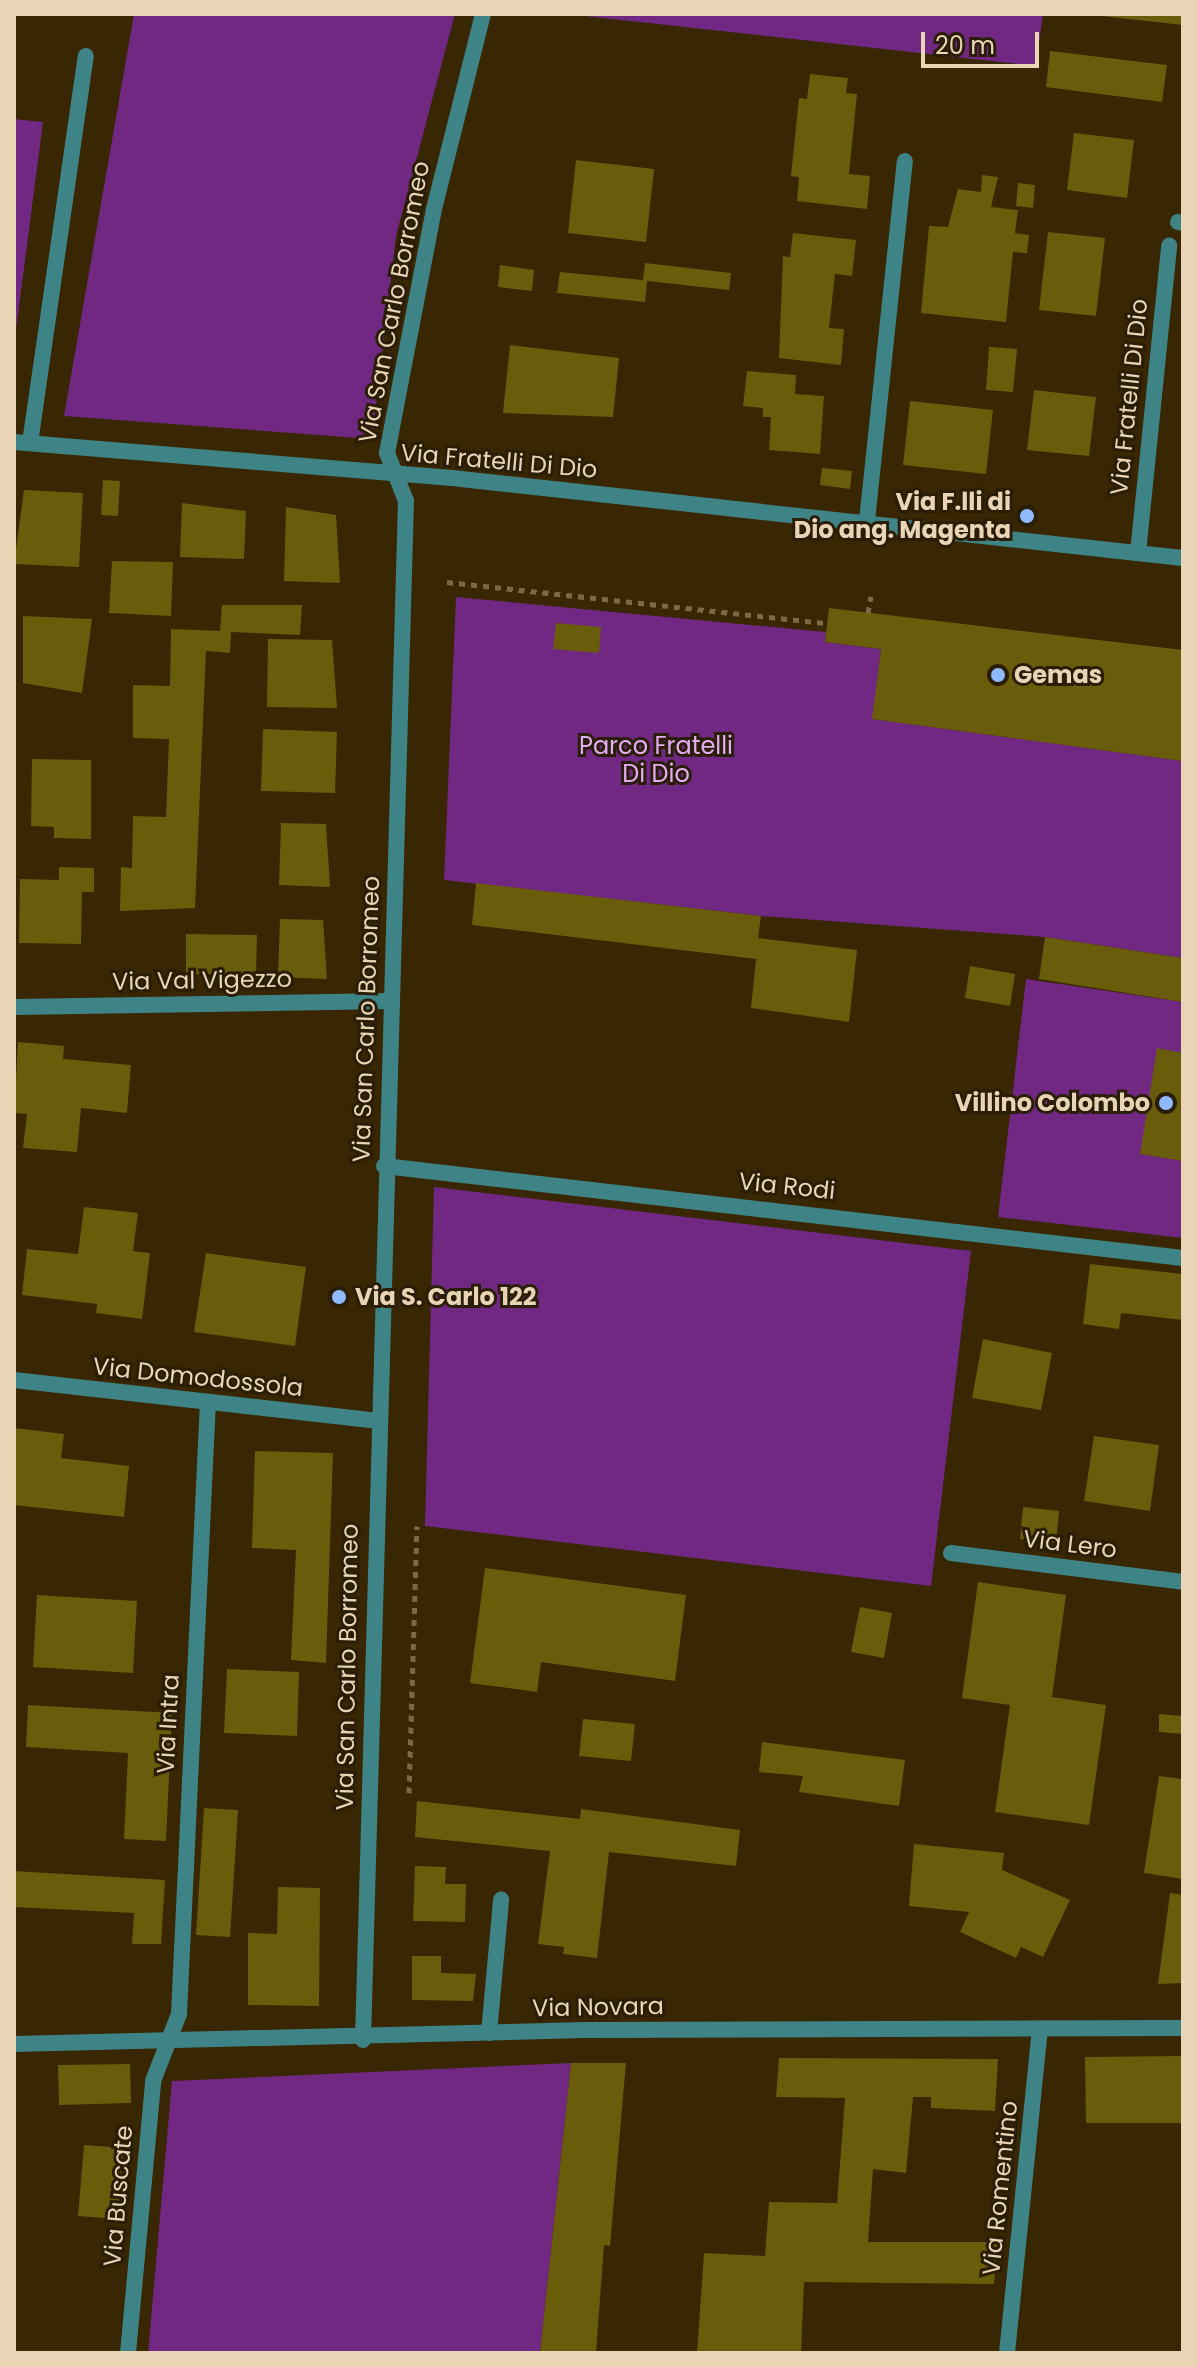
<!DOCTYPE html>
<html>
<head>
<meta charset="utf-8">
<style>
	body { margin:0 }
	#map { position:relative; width:1197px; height:2367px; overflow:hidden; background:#392602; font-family:Poppins,sans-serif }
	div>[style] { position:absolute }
	.green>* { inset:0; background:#702882 }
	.building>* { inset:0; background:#695c0b }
	.path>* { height:5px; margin-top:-2.5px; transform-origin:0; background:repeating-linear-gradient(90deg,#7c6846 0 6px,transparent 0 12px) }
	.lane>* { height:16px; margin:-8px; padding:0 8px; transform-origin:8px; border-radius:8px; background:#3e8487 }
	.street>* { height:16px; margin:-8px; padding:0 8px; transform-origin:8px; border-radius:8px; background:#3e8487 }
	.dots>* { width:22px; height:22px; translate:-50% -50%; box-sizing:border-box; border:4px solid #2a1e09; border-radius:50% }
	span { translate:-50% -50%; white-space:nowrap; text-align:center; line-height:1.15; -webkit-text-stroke:6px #2a1e09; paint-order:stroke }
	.street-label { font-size:24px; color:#e9d5b6 }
	.poi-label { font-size:24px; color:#e9d5b6; font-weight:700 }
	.right { translate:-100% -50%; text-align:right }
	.left { translate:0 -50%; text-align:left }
	.park-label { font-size:24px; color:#e4acf2 }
	.frame { position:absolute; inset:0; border:16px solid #e9d5b6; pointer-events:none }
	.scale { position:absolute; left:921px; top:32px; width:118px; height:36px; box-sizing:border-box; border:4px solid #e9d5b6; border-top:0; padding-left:10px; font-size:24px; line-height:28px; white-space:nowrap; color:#e9d5b6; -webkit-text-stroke:6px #2a1e09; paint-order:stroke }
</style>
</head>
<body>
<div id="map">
	<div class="green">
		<i style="clip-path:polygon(134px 14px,455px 14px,396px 236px,372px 439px,64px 416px)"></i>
		<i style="clip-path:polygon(567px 14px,1043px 14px,1036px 66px)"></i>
		<i style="clip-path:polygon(14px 119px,43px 122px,14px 345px)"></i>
		<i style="clip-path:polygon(456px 597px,826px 632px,825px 642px,881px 649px,873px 719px,1183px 761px,1183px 958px,1045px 937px,761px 916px,444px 880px)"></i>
		<i style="clip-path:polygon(1026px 979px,1183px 1002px,1183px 1238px,998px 1217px)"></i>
		<i style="clip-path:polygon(434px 1187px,971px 1251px,931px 1586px,425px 1526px)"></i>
		<i style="clip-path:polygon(571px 2063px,540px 2353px,148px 2353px,172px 2081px)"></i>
	</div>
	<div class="building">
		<i style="clip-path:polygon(1101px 14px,1183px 14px,1183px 25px,1101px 16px)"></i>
		<i style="clip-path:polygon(1050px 51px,1167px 65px,1162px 102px,1046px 87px)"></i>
		<i style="clip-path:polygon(810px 74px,848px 78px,846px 93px,857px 94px,849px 174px,870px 176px,867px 209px,797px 201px,799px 177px,791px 176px,799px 98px,807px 99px)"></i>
		<i style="clip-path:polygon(1074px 133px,1134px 140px,1127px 198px,1067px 190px)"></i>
		<i style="clip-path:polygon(576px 160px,654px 169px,646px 242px,568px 233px)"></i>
		<i style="clip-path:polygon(982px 175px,998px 177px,991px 207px,1018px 210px,1015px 233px,1029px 235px,1027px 253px,1013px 252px,1006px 322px,921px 313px,929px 226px,948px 227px,958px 189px,981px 192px)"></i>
		<i style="clip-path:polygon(1018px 183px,1035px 185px,1033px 208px,1016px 206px)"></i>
		<i style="clip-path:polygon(1048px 232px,1105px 238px,1096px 316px,1039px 310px)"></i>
		<i style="clip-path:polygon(793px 233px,856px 240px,852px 276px,835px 274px,829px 328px,844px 329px,841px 365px,779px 358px,783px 256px,790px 257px)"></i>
		<i style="clip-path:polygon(645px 263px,731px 273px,729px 290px,647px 281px,645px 302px,557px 293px,560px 272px,643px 280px)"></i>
		<i style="clip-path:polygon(500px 265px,534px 270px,532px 291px,498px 287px)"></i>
		<i style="clip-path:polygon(510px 345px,619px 358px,613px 417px,503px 413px)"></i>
		<i style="clip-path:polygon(989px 347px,1017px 349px,1013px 392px,986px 390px)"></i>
		<i style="clip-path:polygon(747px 371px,796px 375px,795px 394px,824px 396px,820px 454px,769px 450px,771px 417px,763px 417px,763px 408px,743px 406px)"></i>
		<i style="clip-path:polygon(1034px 390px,1096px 397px,1089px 456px,1027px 450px)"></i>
		<i style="clip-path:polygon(910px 401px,993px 410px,986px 474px,903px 465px)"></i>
		<i style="clip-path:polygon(822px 468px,852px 471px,850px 489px,820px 485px)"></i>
		<i style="clip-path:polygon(103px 480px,120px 481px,118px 516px,101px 515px)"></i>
		<i style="clip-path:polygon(24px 490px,83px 493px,79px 567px,14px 564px)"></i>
		<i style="clip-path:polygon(182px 503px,246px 511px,244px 559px,180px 557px)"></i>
		<i style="clip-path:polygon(286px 507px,336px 515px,340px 583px,284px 581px)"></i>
		<i style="clip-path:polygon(112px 561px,173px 562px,171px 616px,109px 613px)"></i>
		<i style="clip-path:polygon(222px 605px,302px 605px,300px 635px,231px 632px,230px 653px,206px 651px,195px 908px,120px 911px,121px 867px,132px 868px,133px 816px,166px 817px,169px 739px,133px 738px,133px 685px,170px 686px,171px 629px,220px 631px)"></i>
		<i style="clip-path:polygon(829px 608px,1183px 650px,1183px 761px,872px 719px,881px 649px,825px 642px)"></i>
		<i style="clip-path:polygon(23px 616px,92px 619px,82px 693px,23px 683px)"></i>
		<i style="clip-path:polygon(556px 623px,601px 627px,599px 653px,553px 649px)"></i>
		<i style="clip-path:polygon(268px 639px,332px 640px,337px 708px,267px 707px)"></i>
		<i style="clip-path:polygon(263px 729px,337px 732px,335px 793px,261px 791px)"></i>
		<i style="clip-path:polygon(32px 759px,91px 760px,91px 839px,54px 838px,54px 827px,31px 826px)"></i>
		<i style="clip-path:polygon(281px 823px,326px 824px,330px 887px,279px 885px)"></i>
		<i style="clip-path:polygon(59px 867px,94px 868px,94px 892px,82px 892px,81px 944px,19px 943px,20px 879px,59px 880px)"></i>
		<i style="clip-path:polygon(476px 883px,761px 916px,758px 938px,857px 950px,849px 1022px,751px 1008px,756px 959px,472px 925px)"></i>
		<i style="clip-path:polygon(280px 919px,323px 920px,327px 979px,278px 977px)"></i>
		<i style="clip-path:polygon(186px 934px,257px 935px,256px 974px,186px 974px)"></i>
		<i style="clip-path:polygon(1045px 937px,1183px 958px,1183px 1002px,1039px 979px)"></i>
		<i style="clip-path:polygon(970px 966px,1015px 974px,1010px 1006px,965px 998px)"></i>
		<i style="clip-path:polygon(18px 1042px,64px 1046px,63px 1059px,131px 1065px,127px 1113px,81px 1108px,77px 1152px,23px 1148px,27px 1114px,14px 1113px)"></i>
		<i style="clip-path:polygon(1157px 1048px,1183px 1053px,1183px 1161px,1140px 1154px)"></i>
		<i style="clip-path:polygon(84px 1207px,138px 1213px,133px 1251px,150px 1253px,142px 1319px,96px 1313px,97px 1304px,22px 1295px,27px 1249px,78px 1254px)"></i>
		<i style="clip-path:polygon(206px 1253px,306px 1267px,295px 1346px,194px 1332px)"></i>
		<i style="clip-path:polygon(1090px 1264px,1183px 1274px,1183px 1320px,1121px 1313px,1119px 1329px,1083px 1324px)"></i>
		<i style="clip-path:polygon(983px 1339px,1052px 1353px,1041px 1410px,972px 1398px)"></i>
		<i style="clip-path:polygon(14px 1428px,64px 1434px,61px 1458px,129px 1466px,124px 1517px,14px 1505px)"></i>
		<i style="clip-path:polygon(1094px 1436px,1159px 1445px,1150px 1511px,1084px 1501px)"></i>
		<i style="clip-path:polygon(255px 1451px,333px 1453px,326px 1663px,291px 1660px,296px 1550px,252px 1548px)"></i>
		<i style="clip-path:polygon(1023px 1507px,1059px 1511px,1056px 1543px,1020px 1539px)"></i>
		<i style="clip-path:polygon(485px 1568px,686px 1595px,675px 1681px,541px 1662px,537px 1692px,470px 1683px)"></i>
		<i style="clip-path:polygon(978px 1582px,1066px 1595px,1052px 1697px,1106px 1705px,1089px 1825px,995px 1812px,1010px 1705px,962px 1698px)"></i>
		<i style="clip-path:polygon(37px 1595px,137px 1601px,133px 1673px,33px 1667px)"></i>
		<i style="clip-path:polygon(860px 1607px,892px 1613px,884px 1658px,851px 1652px)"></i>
		<i style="clip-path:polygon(227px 1669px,299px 1672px,297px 1736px,224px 1733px)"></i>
		<i style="clip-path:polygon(28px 1705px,172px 1713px,166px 1841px,124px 1839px,128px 1753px,26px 1747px)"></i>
		<i style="clip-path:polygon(1159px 1714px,1183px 1716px,1183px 1734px,1159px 1732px)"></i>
		<i style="clip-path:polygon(583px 1719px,635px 1724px,631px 1761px,579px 1756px)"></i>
		<i style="clip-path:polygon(762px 1742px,905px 1760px,899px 1806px,799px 1792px,803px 1776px,759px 1772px)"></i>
		<i style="clip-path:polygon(1159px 1776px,1183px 1779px,1183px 1879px,1144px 1873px)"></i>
		<i style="clip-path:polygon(417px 1801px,580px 1819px,581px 1809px,740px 1830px,736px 1866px,609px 1852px,597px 1958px,563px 1954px,564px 1947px,538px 1944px,550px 1851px,415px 1837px)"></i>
		<i style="clip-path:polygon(204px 1808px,238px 1810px,230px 1937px,196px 1935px)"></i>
		<i style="clip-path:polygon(914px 1844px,1004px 1853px,1002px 1870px,1070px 1900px,1043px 1957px,1021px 1947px,1016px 1958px,960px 1932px,969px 1912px,909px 1906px)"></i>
		<i style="clip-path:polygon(415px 1866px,446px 1867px,445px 1884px,466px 1884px,465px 1922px,413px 1921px)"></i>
		<i style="clip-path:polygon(14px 1871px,165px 1880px,161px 1944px,132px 1944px,134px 1913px,14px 1907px)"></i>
		<i style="clip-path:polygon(278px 1887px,320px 1888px,319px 2006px,248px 2005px,248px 1933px,277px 1934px)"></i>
		<i style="clip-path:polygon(1170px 1893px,1183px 1895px,1183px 1983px,1158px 1984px)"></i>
		<i style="clip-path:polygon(412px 1956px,441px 1956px,441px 1973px,476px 1974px,473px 2001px,412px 2000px)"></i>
		<i style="clip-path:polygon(1183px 2056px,1183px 2123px,1086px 2123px,1085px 2057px)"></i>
		<i style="clip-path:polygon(779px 2058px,998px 2059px,995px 2111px,931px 2108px,931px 2097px,913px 2097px,906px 2173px,873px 2169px,868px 2242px,997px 2242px,994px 2284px,804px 2282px,801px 2353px,697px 2353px,704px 2253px,765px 2256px,769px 2202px,837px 2203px,845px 2098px,776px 2097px)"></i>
		<i style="clip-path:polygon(571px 2063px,626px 2063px,610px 2246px,604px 2245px,596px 2353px,540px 2353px)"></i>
		<i style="clip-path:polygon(130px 2064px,131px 2103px,59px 2105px,58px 2065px)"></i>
		<i style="clip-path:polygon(84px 2145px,123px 2148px,118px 2219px,78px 2216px)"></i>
	</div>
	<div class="path">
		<i style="left:447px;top:582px;width:382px;rotate:6.2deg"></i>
		<i style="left:868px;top:613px;width:17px;rotate:-80deg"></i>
		<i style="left:409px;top:1793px;width:267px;rotate:-88.3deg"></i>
	</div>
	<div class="lane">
		<i style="left:489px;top:2033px;width:134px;rotate:-84.8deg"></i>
	</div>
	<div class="street">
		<i style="left:1178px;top:222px;width:5px;rotate:11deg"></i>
		<i style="left:14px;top:442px;width:439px;rotate:4.7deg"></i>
		<i style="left:452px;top:478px;width:735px;rotate:6.25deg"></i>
		<i style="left:30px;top:443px;width:391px;rotate:-81.8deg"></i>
		<i style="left:867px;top:521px;width:362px;rotate:-84deg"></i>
		<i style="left:1138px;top:553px;width:309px;rotate:-84.2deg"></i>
		<i style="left:14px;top:1007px;width:377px;rotate:-0.9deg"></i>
		<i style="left:384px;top:1166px;width:804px;rotate:6.57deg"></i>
		<i style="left:14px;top:1380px;width:365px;rotate:6.4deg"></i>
		<i style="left:951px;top:1553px;width:234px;rotate:7.1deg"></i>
		<i style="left:363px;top:2040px;width:1540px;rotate:-88.4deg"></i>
		<i style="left:406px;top:501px;width:52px;rotate:-111.6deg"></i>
		<i style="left:387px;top:453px;width:248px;rotate:-79.1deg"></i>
		<i style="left:434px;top:209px;width:201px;rotate:-75.9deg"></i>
		<i style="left:14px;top:2044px;width:571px;rotate:-1.4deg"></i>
		<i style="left:585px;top:2030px;width:598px;rotate:-0.19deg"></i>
		<i style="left:128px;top:2353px;width:273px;rotate:-84.7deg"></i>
		<i style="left:153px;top:2081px;width:72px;rotate:-68.8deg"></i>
		<i style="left:179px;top:2014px;width:613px;rotate:-87.29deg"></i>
		<i style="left:1007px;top:2353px;width:326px;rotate:-84.2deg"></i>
	</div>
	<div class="dots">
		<i style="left:1027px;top:516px;background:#8eb9fc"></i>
		<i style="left:998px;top:675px;background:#8eb9fc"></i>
		<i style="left:1166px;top:1103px;background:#8eb9fc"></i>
		<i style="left:339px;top:1297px;background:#8eb9fc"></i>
	</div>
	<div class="street-label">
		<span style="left:394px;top:302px;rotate:-79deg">Via San Carlo Borromeo</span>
		<span style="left:1129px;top:397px;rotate:-84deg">Via Fratelli Di Dio</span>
		<span style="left:499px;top:461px;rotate:5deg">Via Fratelli Di Dio</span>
		<span style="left:202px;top:980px;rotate:-1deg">Via Val Vigezzo</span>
		<span style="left:366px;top:1019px;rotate:-88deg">Via San Carlo Borromeo</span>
		<span style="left:787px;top:1186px;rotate:6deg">Via Rodi</span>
		<span style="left:198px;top:1377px;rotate:6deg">Via Domodossola</span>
		<span style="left:1070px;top:1544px;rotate:7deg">Via Lero</span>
		<span style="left:347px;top:1667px;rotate:-89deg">Via San Carlo Borromeo</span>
		<span style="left:168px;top:1724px;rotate:-87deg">Via Intra</span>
		<span style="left:598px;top:2007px;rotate:-1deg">Via Novara</span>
		<span style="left:1000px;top:2188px;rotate:-84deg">Via Romentino</span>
		<span style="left:118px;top:2196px;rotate:-85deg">Via Buscate</span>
	</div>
	<div class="poi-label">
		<span class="right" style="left:1011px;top:516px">Via F.lli di<br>Dio ang. Magenta</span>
		<span class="left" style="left:1014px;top:675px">Gemas</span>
		<span class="right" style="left:1150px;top:1103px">Villino Colombo</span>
		<span class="left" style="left:355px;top:1297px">Via S. Carlo 122</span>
	</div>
	<div class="park-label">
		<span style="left:656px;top:760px">Parco Fratelli<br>Di Dio</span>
	</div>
	<div class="frame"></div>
	<div class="scale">20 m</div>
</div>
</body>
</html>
